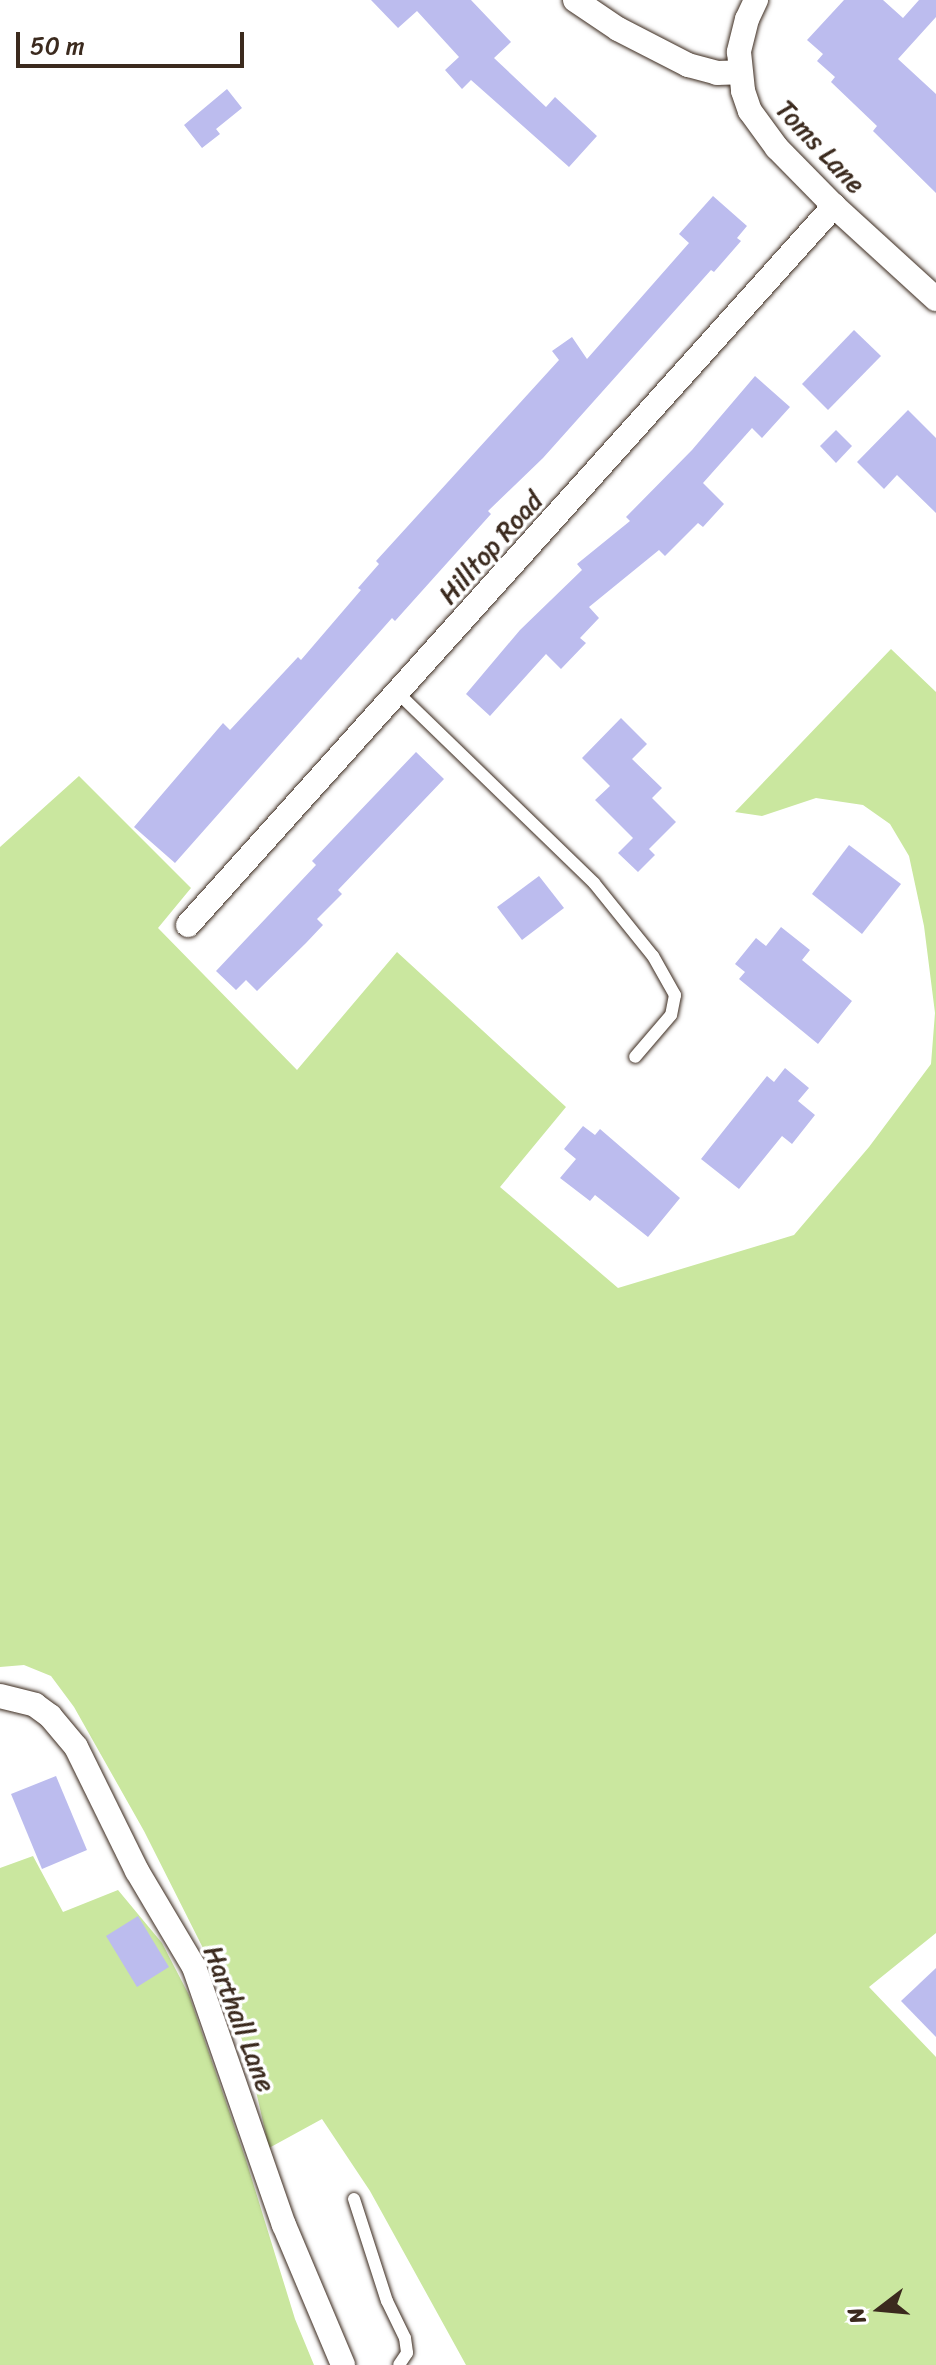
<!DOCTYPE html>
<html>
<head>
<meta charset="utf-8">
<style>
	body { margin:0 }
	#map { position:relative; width:936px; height:2365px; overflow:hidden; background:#fff; font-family:Sriracha,sans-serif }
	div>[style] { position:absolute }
	.green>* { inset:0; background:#cae79f }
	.building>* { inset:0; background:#bcbcee }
	.roads { filter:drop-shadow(0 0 2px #3b2a1e) drop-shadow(0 0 2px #3b2a1e) }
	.service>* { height:12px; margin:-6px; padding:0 6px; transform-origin:6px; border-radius:6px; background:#fff }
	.minor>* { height:24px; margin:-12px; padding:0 12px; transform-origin:12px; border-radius:12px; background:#fff }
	span { translate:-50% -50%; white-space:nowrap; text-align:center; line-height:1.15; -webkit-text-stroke:7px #fff; paint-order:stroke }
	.street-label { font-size:26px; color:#3b2a1e }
	.north { position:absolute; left:840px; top:2269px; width:80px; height:80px; -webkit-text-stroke:6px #fff; paint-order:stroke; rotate:254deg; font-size:22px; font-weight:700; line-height:32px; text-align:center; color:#3b2a1e }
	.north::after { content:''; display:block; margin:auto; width:28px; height:36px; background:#3b2a1e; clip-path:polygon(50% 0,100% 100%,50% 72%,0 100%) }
	.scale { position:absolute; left:16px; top:32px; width:228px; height:36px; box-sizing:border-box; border:4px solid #3b2a1e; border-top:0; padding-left:10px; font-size:24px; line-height:28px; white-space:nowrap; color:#3b2a1e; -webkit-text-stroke:6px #fff; paint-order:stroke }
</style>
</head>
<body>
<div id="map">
	<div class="green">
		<i style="clip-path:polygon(891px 649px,936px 692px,936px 1933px,869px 1987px,936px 2057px,936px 2365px,466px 2365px,370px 2191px,322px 2119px,269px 2148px,247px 2052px,209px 1960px,144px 1831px,74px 1707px,51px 1676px,24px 1665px,0 1667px,0 847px,79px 776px,191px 888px,158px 928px,297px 1070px,397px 952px,566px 1107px,500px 1187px,618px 1288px,794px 1235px,869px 1147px,931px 1064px,935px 1013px,924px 926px,909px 856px,890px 824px,863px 805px,816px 798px,762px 816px,735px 812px)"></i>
		<i style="clip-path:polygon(33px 1856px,63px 1912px,118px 1890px,162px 1943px,189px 1995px,246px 2160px,295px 2319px,314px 2365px,0 2365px,0 1868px)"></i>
	</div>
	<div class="building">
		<i style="clip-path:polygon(371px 0,471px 0,511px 42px,494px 58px,546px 107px,555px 97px,597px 136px,569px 167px,471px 80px,462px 89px,445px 70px,459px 57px,417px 11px,398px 28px)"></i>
		<i style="clip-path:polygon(844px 0,883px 0,903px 18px,919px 0,936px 0,936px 17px,898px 59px,936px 94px,936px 193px,873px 131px,877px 126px,831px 82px,835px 77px,817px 61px,823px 54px,807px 40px)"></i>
		<i style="clip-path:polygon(227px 89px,242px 108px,216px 129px,220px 134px,202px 148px,184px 125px)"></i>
		<i style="clip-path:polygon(713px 196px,747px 226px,737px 238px,741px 241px,714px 272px,711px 270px,543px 458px,488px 511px,491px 514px,395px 621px,392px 618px,175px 863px,134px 827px,223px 723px,230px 730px,298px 657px,301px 660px,361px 590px,358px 588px,379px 564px,376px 561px,559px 360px,552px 351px,572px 337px,587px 359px,689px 243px,679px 234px)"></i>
		<i style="clip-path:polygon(854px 330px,881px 356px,828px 410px,802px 384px)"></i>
		<i style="clip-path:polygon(755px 376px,790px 407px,762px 438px,752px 428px,703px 483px,724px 504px,703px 527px,698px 523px,665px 556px,659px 550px,589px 607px,599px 618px,580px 638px,586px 643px,561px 669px,546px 654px,490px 716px,466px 694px,520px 630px,582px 570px,577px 564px,630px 521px,626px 517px,692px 450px)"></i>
		<i style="clip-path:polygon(908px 410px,936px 438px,936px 513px,897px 475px,884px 489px,857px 462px)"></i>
		<i style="clip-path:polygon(836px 430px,852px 446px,836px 463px,820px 446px)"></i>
		<i style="clip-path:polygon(621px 718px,647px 744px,632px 759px,662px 788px,652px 798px,676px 822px,649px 849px,655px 855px,638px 872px,618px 853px,633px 838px,595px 800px,610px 786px,582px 758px)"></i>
		<i style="clip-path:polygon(416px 752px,444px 779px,338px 890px,342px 894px,317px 919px,323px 925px,306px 943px,257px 991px,246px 980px,236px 990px,216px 971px,316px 865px,312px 861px)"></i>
		<i style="clip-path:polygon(849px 845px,901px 884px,862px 934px,812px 894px)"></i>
		<i style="clip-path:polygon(539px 876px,564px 908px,522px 940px,497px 907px)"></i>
		<i style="clip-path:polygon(781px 927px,810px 950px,802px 960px,852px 1001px,818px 1044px,739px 979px,745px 972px,735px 964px,756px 938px,766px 946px)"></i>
		<i style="clip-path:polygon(785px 1068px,809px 1088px,798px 1101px,815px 1115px,792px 1144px,782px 1136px,739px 1189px,701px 1159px,767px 1076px,774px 1082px)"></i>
		<i style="clip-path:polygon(583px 1126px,595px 1135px,600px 1129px,680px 1198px,648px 1237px,595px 1195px,590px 1201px,560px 1178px,576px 1159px,564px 1149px)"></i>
		<i style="clip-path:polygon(56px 1776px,87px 1850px,42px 1869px,11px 1794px)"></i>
		<i style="clip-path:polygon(138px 1916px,169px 1967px,137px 1987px,106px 1936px)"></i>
		<i style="clip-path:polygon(936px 1968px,936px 2037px,901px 2001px)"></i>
	</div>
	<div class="roads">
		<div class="service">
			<i style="left:398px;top:693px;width:273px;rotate:44.1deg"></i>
			<i style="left:594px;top:883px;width:94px;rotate:51.1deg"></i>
			<i style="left:653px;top:956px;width:45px;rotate:60.6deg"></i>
			<i style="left:675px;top:995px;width:20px;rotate:101deg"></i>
			<i style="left:671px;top:1015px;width:55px;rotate:130.6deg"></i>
			<i style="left:354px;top:2199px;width:107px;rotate:72.1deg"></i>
			<i style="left:387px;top:2301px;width:41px;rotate:64.1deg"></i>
			<i style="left:405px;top:2338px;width:15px;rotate:82deg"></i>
			<i style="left:407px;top:2353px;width:14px;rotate:124deg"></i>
		</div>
		<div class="minor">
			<i style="left:575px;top:0;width:52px;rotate:34deg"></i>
			<i style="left:618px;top:29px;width:79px;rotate:27.2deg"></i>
			<i style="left:688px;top:65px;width:30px;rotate:15deg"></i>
			<i style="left:717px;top:73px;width:23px;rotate:-2deg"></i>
			<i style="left:756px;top:0;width:21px;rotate:115deg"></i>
			<i style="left:747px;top:19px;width:34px;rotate:104deg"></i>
			<i style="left:739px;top:52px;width:39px;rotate:84deg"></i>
			<i style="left:743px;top:91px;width:21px;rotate:71deg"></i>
			<i style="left:750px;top:111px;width:46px;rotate:53.9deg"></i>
			<i style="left:777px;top:148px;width:81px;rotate:45.5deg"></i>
			<i style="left:834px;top:206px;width:138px;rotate:42.4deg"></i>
			<i style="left:188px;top:925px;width:967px;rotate:-48.06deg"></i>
			<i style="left:0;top:1696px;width:36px;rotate:14deg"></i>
			<i style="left:35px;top:1705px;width:19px;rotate:36deg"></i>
			<i style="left:50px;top:1716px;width:40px;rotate:50deg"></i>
			<i style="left:76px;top:1747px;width:138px;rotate:63.8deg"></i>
			<i style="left:137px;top:1871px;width:112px;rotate:59.3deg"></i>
			<i style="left:194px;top:1967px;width:273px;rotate:70.8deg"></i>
			<i style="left:284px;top:2225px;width:152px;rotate:67.1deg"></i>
		</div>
	</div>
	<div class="street-label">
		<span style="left:820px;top:147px;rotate:47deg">Toms Lane</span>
		<span style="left:491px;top:548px;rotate:-48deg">Hilltop Road</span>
		<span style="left:239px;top:2019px;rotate:69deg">Harthall Lane</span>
	</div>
	<div class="north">N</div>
	<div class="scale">50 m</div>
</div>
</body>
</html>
